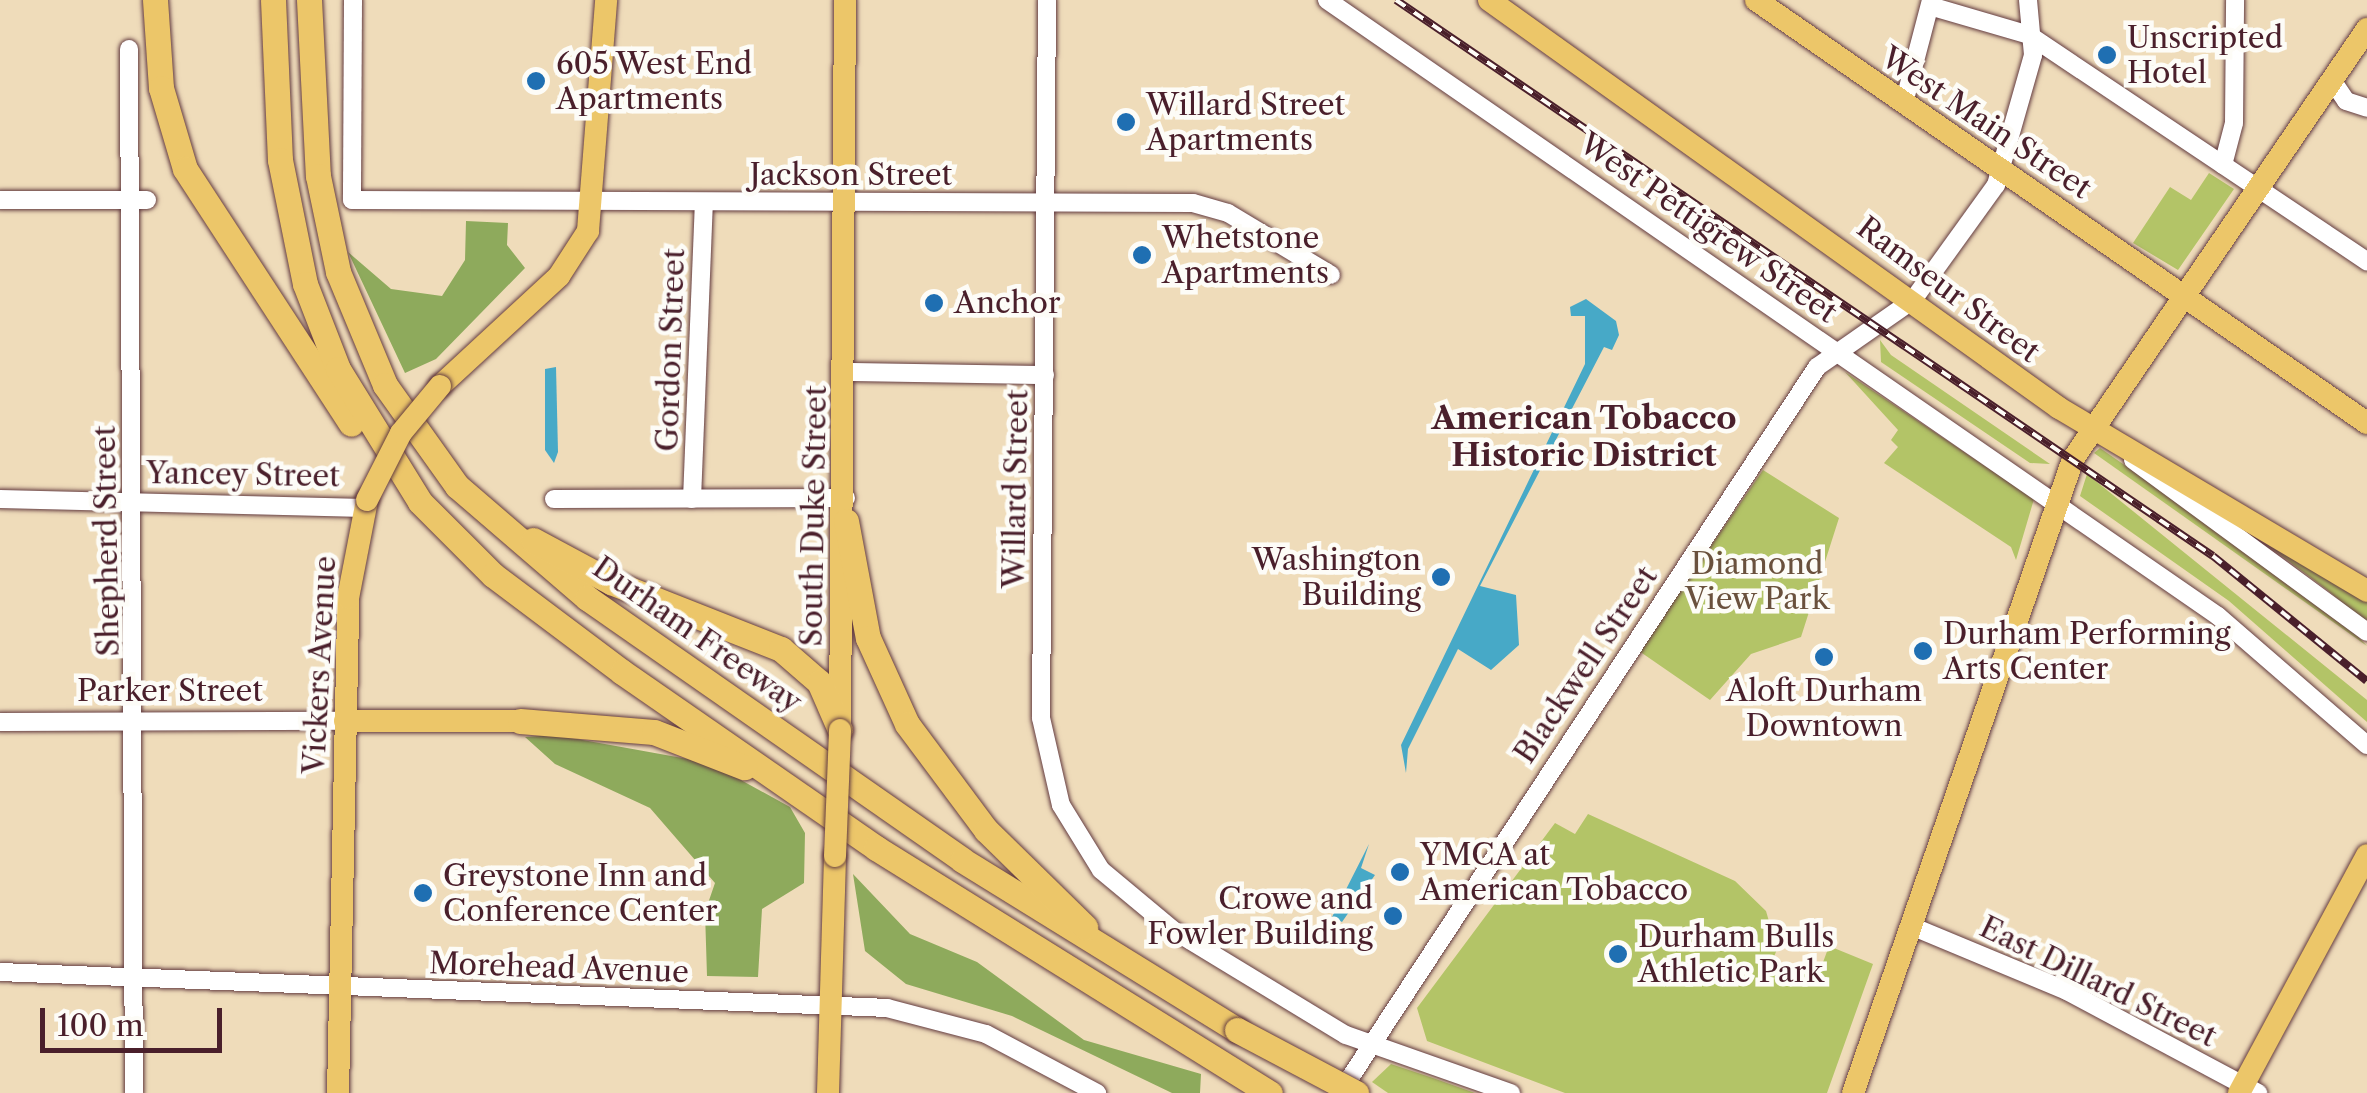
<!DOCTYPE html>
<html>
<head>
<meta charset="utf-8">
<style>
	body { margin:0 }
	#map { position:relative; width:2367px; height:1093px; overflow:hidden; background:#efdcba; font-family:"Libre Caslon Text",serif }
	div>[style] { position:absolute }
	.green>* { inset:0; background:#b3c467 }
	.forest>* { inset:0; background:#8eaa5c }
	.water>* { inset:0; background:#47a9c7 }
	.roads { filter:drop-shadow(0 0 2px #633b40) drop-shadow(0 0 2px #633b40) }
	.minor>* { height:18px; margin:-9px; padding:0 9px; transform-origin:9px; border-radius:9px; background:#fff }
	.major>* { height:22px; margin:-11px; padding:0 11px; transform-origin:11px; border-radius:11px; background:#ecc669 }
	.highway>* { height:25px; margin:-12.5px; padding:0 12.5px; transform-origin:12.5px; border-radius:12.5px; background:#ecc669 }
	.rail>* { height:8px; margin-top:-4px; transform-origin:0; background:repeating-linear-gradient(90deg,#fdfcf7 0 11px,#4a1f2b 0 22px); box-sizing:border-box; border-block:2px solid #4a1f2b }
	.bridges { filter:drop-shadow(0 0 2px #633b40) drop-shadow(0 0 2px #633b40) }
	.major-bridge>* { height:22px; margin:-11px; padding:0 11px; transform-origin:11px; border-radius:11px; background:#ecc669 }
	.highway-bridge>* { height:25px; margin:-12.5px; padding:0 12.5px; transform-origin:12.5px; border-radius:12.5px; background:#ecc669 }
	.dots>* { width:28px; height:28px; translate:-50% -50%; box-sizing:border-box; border:5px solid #fdfcf7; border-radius:50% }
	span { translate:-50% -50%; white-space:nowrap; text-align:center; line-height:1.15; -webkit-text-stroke:9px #fdfcf7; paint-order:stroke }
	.poi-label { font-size:30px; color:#4a1f2b }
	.left { translate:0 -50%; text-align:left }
	.right { translate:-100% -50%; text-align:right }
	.street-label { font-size:30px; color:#4a1f2b }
	.park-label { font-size:30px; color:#6a513d }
	.neighbourhood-label { font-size:32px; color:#4a1f2b; font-weight:700 }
	.scale { position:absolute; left:40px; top:1008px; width:182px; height:45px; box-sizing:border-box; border:5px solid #4a1f2b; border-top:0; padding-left:12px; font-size:30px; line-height:35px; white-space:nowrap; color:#4a1f2b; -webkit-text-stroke:8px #fdfcf7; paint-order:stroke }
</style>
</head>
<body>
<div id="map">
	<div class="green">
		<i style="clip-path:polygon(2209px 173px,2234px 189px,2178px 270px,2133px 243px,2170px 187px,2191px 200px)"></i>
		<i style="clip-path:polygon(1880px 340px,1891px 355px,2050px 464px,2030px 463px,1881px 362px)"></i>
		<i style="clip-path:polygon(1845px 372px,2034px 499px,2016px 560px,2011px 547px,1884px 463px,1898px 447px,1891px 440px,1898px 430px)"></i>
		<i style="clip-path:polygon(2100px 448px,2291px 581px,2343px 621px,2367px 646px,2094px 453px)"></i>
		<i style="clip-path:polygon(1763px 470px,1839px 518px,1801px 637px,1751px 654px,1710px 700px,1639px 651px)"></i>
		<i style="clip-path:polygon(2087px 474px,2367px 700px,2367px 722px,2229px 601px,2080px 496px)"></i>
		<i style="clip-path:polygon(2262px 541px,2367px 600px,2367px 623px,2326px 589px)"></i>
		<i style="clip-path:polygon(1588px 814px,1735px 881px,1766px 911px,1777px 949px,1771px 965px,1799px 975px,1804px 958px,1822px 965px,1829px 946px,1873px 964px,1827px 1093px,1565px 1093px,1427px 1041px,1417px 1008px,1555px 823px,1575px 834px)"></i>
		<i style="clip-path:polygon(1391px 1064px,1433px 1078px,1475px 1093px,1388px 1093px,1372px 1082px)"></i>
	</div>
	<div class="forest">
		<i style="clip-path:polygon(466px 221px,508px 223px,507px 245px,525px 268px,436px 359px,405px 373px,348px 252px,391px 289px,442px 296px,465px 260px)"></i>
		<i style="clip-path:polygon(555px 735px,710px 763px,790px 807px,805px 833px,804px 883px,762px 909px,758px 977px,707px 976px,705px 912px,715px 883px,650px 808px,555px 764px,525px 737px)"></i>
		<i style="clip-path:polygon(853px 874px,910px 934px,977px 962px,1084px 1040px,1201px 1074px,1200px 1093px,1172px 1093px,1012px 1016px,906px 984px,865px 951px)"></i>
	</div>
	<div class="water">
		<i style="clip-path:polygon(1586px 299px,1616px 321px,1619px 335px,1612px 350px,1604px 347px,1480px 586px,1516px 595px,1519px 645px,1491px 670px,1458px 649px,1408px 749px,1406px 773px,1401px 745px,1585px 364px,1585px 316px,1571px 316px,1570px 307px)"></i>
		<i style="clip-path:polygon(556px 367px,558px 452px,554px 463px,545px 450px,545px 369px)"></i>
		<i style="clip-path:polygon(1369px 844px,1361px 868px,1375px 875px,1342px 922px,1332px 917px)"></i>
	</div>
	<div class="roads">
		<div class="minor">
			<i style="left:353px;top:0;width:200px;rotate:90.3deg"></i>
			<i style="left:352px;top:200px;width:841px;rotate:0.2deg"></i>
			<i style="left:1193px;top:203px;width:36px;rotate:16deg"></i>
			<i style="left:1228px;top:213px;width:120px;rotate:31deg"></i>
			<i style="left:1047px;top:0;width:718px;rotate:90.48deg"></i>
			<i style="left:1041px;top:718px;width:89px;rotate:77.1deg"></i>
			<i style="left:1061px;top:805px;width:76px;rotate:58.4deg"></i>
			<i style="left:1101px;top:870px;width:94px;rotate:39.8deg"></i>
			<i style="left:1173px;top:930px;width:202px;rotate:31.3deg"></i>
			<i style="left:1346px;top:1035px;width:175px;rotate:19.4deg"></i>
			<i style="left:1327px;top:0;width:1083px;rotate:34.66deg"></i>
			<i style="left:2218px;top:616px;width:197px;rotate:40.9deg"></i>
			<i style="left:1930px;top:6px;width:103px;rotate:16.3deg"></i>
			<i style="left:2029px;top:35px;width:407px;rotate:33.8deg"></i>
			<i style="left:129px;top:49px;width:1044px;rotate:89.73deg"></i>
			<i style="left:2332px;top:80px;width:25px;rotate:56deg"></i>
			<i style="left:2346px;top:101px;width:22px;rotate:18deg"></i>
			<i style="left:1904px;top:103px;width:106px;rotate:-75.3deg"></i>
			<i style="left:2223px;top:165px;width:43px;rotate:-75.3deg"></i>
			<i style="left:2234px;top:123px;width:123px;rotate:-89.5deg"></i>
			<i style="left:0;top:200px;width:147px"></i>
			<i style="left:846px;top:372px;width:199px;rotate:0.9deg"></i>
			<i style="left:2133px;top:460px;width:290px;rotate:36.3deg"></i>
			<i style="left:0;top:499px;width:365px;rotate:1.4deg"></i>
			<i style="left:554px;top:499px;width:292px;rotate:-0.2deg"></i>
			<i style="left:692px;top:499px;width:295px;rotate:-87.7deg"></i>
			<i style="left:0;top:722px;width:345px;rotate:-0.2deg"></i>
			<i style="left:1911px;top:926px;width:169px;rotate:22.6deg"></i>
			<i style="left:2067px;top:991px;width:217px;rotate:28.1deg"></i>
			<i style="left:0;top:972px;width:888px;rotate:2.32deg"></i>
			<i style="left:887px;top:1008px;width:102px;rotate:14.7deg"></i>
			<i style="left:986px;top:1034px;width:126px;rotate:28deg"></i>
			<i style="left:1340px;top:1093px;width:869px;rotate:-56.69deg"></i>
			<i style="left:1817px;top:367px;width:117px;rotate:-34.9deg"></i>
			<i style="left:1913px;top:300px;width:142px;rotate:-54.2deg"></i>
			<i style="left:1996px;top:185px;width:135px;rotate:-74.1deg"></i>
			<i style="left:2033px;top:55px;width:55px;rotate:-95.2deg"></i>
		</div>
		<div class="major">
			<i style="left:1489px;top:0;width:701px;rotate:35.59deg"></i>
			<i style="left:2059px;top:408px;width:358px;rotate:30.7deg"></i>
			<i style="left:1756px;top:0;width:743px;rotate:34.7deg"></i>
			<i style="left:440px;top:386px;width:162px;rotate:-42.7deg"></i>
			<i style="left:559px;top:276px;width:54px;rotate:-57.2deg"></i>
			<i style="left:588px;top:231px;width:232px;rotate:-85.5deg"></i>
			<i style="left:345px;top:721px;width:175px"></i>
			<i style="left:840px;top:730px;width:730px;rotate:-89.61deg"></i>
			<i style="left:338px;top:1093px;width:495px;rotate:-88.8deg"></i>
			<i style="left:348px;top:598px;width:100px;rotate:-79deg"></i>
			<i style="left:828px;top:1093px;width:237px;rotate:-88.3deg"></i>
			<i style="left:1853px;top:1093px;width:671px;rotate:-70.86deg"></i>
			<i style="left:2073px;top:459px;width:521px;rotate:-55.64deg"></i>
			<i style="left:2239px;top:1093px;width:270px;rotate:-61.7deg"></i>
		</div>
		<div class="highway">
			<i style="left:155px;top:0;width:88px;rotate:86.1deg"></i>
			<i style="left:161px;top:88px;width:84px;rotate:73.5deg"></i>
			<i style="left:185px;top:169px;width:304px;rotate:56.9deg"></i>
			<i style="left:273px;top:0;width:160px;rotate:87.5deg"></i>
			<i style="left:280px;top:160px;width:126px;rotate:78.6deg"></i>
			<i style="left:305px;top:284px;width:91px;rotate:68.8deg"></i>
			<i style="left:338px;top:369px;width:156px;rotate:58.3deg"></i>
			<i style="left:420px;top:502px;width:103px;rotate:45deg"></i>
			<i style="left:493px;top:575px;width:161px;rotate:36.9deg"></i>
			<i style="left:622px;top:672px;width:309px;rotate:34.7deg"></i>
			<i style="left:876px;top:848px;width:464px;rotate:31.9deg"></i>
			<i style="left:309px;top:0;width:176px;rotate:87.1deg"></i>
			<i style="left:318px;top:176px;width:98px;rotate:78.2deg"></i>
			<i style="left:338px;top:272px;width:122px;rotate:67.4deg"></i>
			<i style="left:385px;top:385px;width:124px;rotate:54.5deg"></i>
			<i style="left:457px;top:486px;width:172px;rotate:40.7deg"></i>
			<i style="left:587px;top:598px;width:457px;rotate:34.9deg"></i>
			<i style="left:962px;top:860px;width:323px;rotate:31.7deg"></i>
			<i style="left:846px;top:521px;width:119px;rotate:79.4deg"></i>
			<i style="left:868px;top:638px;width:94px;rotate:65.6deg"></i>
			<i style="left:907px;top:724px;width:132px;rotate:53.3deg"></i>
			<i style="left:986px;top:830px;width:139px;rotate:44.4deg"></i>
			<i style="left:533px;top:540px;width:89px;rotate:28.3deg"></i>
			<i style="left:611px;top:582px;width:183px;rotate:21.5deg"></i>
			<i style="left:781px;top:649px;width:50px;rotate:41deg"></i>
			<i style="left:819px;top:682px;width:52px;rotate:66.4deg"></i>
			<i style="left:520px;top:721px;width:134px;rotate:4.7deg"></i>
			<i style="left:654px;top:732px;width:97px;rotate:21.3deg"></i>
		</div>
	</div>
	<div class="rail">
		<i style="left:1396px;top:0;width:988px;rotate:34.24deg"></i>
		<i style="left:2213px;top:556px;width:198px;rotate:39.1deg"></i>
	</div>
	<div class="bridges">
		<div class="major-bridge">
			<i style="left:367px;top:500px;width:75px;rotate:-63.1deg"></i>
			<i style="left:401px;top:433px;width:61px;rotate:-50.3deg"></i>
			<i style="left:835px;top:856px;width:126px;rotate:-87.7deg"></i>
		</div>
		<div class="highway-bridge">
			<i style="left:1237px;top:1030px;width:135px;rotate:27.9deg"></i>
		</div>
	</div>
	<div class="dots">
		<i style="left:2107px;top:55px;background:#1f6fb2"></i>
		<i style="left:536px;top:81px;background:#1f6fb2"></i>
		<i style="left:1126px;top:122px;background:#1f6fb2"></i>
		<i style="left:1142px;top:255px;background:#1f6fb2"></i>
		<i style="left:934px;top:303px;background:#1f6fb2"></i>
		<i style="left:1441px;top:577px;background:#1f6fb2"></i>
		<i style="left:1923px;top:651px;background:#1f6fb2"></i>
		<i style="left:1824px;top:657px;background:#1f6fb2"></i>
		<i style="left:1400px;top:872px;background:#1f6fb2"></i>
		<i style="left:423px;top:893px;background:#1f6fb2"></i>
		<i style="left:1393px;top:916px;background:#1f6fb2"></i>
		<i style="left:1618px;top:954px;background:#1f6fb2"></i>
	</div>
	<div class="poi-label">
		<span class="left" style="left:2127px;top:55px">Unscripted<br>Hotel</span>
		<span class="left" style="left:556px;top:81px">605 West End<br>Apartments</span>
		<span class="left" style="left:1146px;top:122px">Willard Street<br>Apartments</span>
		<span class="left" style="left:1162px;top:255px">Whetstone<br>Apartments</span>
		<span class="left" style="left:954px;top:303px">Anchor</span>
		<span class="right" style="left:1421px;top:577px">Washington<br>Building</span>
		<span class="left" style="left:1943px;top:651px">Durham Performing<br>Arts Center</span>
		<span style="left:1824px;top:708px">Aloft Durham<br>Downtown</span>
		<span class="left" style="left:1420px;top:872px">YMCA at<br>American Tobacco</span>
		<span class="left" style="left:443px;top:893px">Greystone Inn and<br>Conference Center</span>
		<span class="right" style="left:1373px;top:916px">Crowe and<br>Fowler Building</span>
		<span class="left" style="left:1638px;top:954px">Durham Bulls<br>Athletic Park</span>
	</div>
	<div class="street-label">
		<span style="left:1986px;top:123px;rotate:34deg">West Main Street</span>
		<span style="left:851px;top:175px">Jackson Street</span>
		<span style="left:1708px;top:228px;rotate:35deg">West Pettigrew Street</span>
		<span style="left:1948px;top:290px;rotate:37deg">Ramseur Street</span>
		<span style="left:671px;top:350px;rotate:-88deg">Gordon Street</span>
		<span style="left:243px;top:475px;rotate:1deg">Yancey Street</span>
		<span style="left:1016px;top:489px;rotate:-89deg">Willard Street</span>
		<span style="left:814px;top:516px;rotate:-89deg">South Duke Street</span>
		<span style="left:107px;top:541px;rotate:-91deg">Shepherd Street</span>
		<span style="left:697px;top:635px;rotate:35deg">Durham Freeway</span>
		<span style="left:320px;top:665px;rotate:-87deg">Vickers Avenue</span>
		<span style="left:1586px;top:665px;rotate:-56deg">Blackwell Street</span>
		<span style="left:170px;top:691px">Parker Street</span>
		<span style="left:559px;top:968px;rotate:2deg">Morehead Avenue</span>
		<span style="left:2098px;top:982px;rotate:26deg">East Dillard Street</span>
	</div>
	<div class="park-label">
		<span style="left:1757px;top:581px">Diamond<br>View Park</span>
	</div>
	<div class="neighbourhood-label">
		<span style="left:1584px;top:437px">American Tobacco<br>Historic District</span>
	</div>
	<div class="scale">100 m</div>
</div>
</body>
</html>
